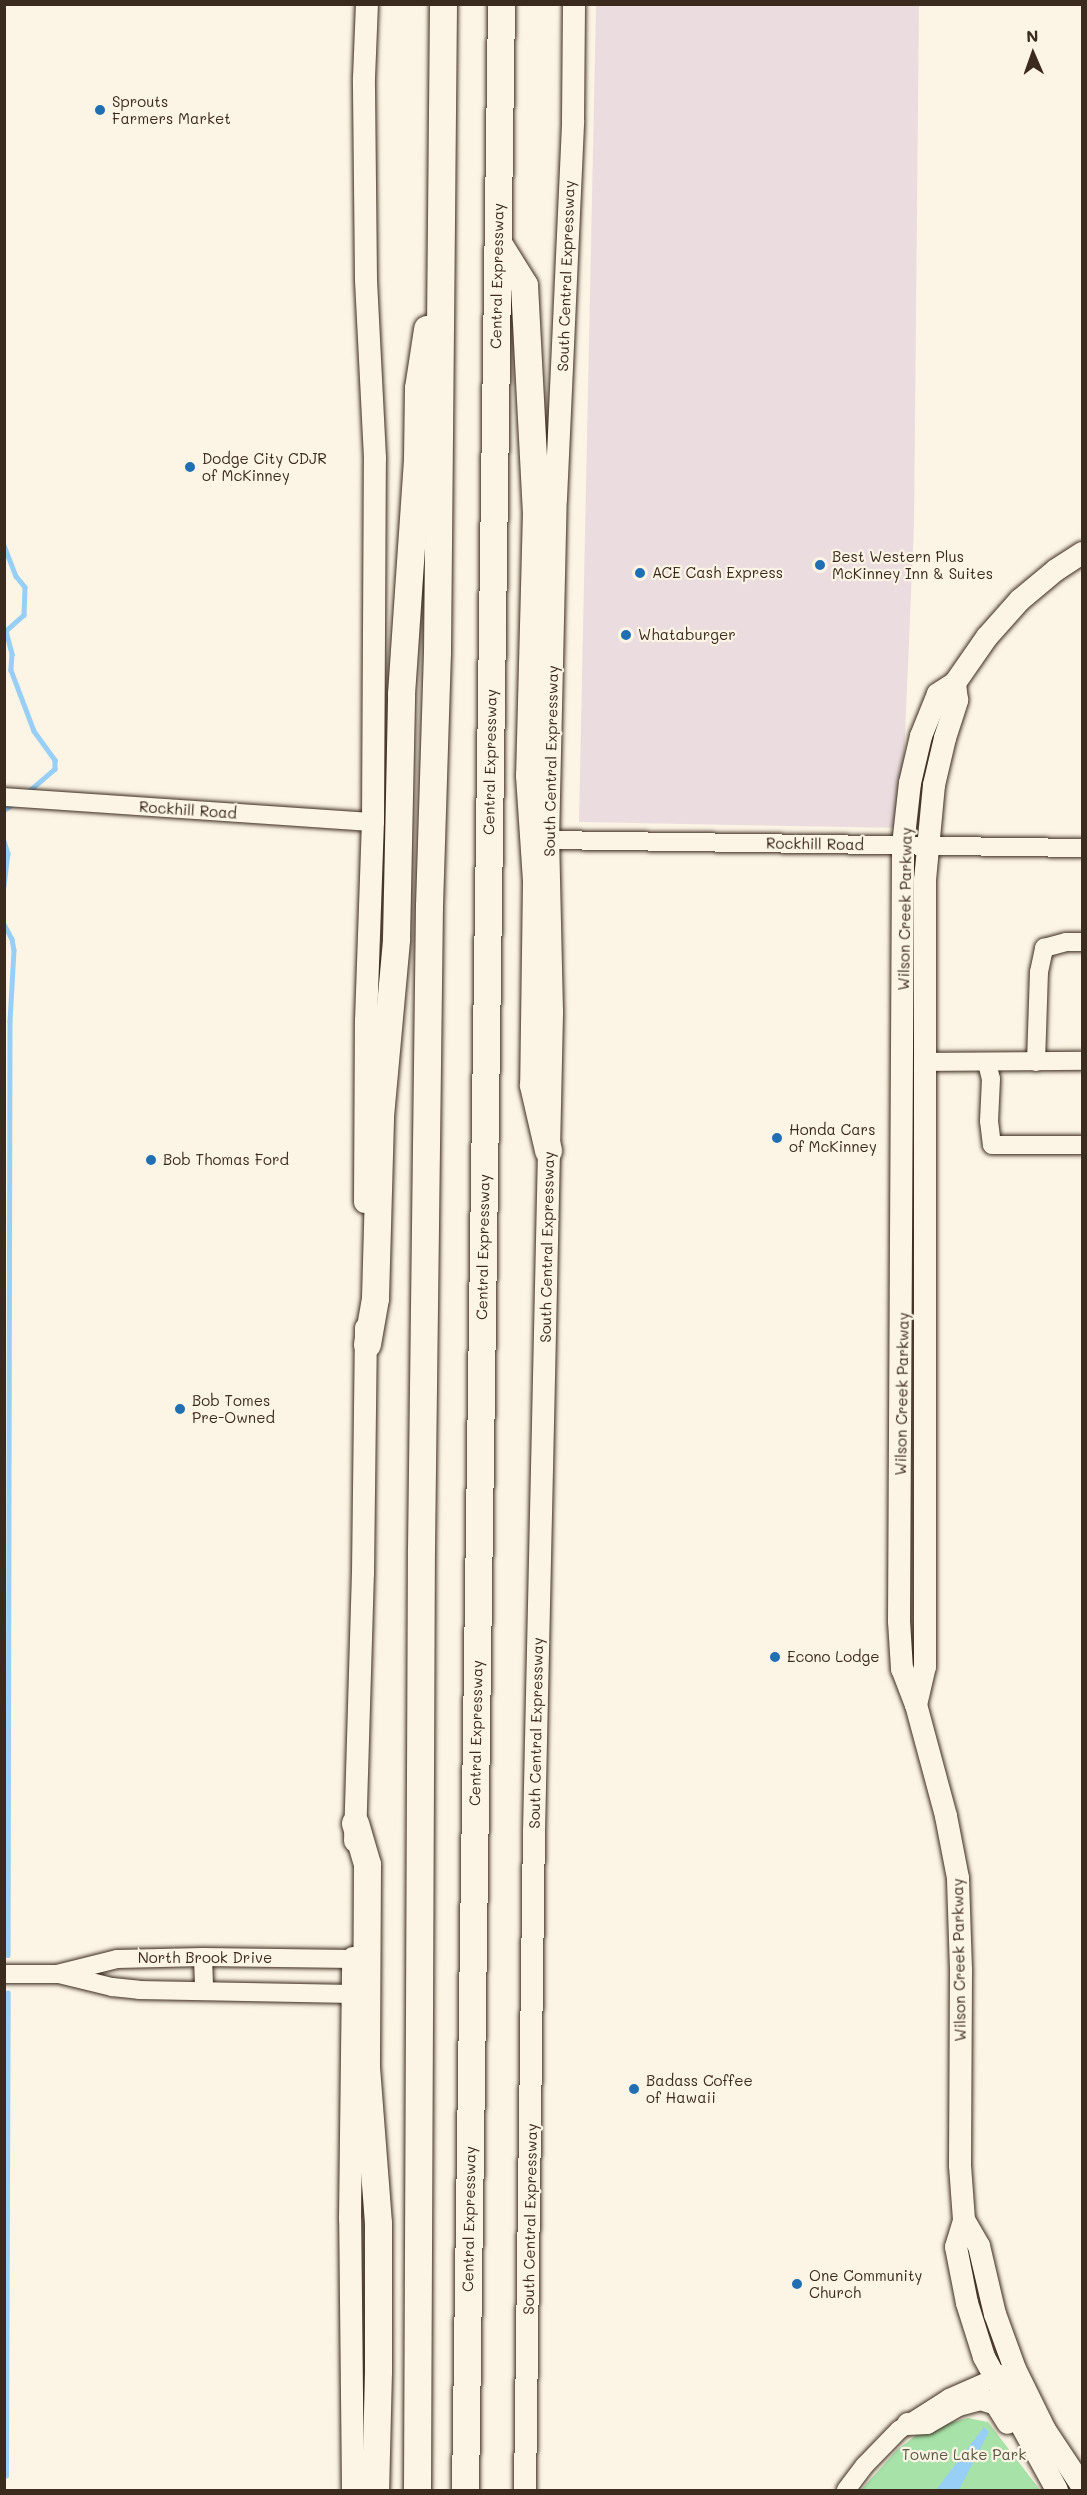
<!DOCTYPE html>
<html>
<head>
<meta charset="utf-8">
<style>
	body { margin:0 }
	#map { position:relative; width:1087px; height:2495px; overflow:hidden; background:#fcf5e5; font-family:Mali,sans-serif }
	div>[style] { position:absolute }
	.built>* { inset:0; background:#ebdddf }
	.green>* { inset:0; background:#a7e3a9 }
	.water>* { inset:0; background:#97cff6 }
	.stream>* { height:4.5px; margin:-2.25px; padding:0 2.25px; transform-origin:2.25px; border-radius:2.25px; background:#97cff6 }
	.roads { filter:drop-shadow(0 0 2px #3b2a1e) drop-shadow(0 0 2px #3b2a1e) }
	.minor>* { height:18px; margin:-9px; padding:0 9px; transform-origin:9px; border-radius:9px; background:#fcf5e5 }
	.major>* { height:22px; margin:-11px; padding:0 11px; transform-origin:11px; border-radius:11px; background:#fcf5e5 }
	.highway>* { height:27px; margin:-13.5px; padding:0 13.5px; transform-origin:13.5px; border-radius:13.5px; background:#fcf5e5 }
	.dots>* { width:16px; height:16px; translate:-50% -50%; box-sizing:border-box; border:3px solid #fcf5e5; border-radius:50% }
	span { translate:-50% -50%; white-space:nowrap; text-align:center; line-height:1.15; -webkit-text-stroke:4.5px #fcf5e5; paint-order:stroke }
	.poi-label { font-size:15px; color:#3b2a1e }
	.left { translate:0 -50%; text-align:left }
	.street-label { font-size:15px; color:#3b2a1e }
	.park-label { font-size:15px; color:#565841 }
	.frame { position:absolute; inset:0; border:6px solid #3b2a1e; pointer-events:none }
	.north { position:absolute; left:1003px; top:24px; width:60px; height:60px; -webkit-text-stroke:4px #fcf5e5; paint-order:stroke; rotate:358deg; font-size:16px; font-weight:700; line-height:24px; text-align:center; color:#3b2a1e }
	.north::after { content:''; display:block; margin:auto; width:21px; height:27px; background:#3b2a1e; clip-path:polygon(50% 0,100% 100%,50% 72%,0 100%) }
</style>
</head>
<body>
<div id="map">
	<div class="built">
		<i style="clip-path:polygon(596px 5px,919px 5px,914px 525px,901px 828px,579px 822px)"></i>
	</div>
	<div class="green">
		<i style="clip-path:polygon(968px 2418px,988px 2422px,1040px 2490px,861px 2490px,897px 2450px,923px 2430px)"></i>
	</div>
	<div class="water">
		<i style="clip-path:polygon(984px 2427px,989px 2432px,959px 2490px,936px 2490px)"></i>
	</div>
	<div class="stream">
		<i style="left:4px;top:545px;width:33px;rotate:69deg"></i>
		<i style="left:16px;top:576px;width:14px;rotate:51deg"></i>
		<i style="left:25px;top:587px;width:28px;rotate:92deg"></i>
		<i style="left:24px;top:615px;width:24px;rotate:138deg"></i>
		<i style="left:6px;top:631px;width:24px;rotate:75deg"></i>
		<i style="left:12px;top:654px;width:16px;rotate:94deg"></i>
		<i style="left:11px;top:670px;width:65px;rotate:69.3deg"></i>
		<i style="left:34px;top:731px;width:36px;rotate:54deg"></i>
		<i style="left:55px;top:760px;width:9px;rotate:90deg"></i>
		<i style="left:55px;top:769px;width:37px;rotate:139deg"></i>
		<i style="left:4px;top:810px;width:11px;rotate:-34deg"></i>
		<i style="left:4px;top:841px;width:13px;rotate:72deg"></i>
		<i style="left:8px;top:853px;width:34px;rotate:97deg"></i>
		<i style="left:4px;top:924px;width:17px;rotate:62deg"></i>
		<i style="left:12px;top:939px;width:11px;rotate:80deg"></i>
		<i style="left:14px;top:950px;width:71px;rotate:93.2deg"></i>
		<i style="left:10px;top:1021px;width:934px;rotate:90.12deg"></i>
		<i style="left:6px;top:2476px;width:483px;rotate:-89.8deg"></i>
	</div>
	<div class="roads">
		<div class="minor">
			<i style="left:4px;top:797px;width:370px;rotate:3.9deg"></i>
			<i style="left:548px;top:840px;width:534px;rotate:0.86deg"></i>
			<i style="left:924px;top:1062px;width:158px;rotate:-0.4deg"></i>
			<i style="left:1036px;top:1062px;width:90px;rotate:-88.1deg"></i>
			<i style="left:1039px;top:972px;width:25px;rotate:-78deg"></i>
			<i style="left:1044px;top:948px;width:23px;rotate:-15deg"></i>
			<i style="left:1066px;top:942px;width:16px"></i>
			<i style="left:987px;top:1063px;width:16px;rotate:76deg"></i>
			<i style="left:991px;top:1079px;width:42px;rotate:92.7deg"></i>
			<i style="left:989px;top:1121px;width:24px;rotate:83deg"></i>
			<i style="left:992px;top:1145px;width:90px"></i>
			<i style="left:203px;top:1957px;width:34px;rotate:88deg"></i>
			<i style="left:4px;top:1974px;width:53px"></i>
			<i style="left:57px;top:1974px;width:62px;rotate:-14deg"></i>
			<i style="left:117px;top:1959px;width:86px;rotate:-1.3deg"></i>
			<i style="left:203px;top:1957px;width:150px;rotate:0.8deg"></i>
			<i style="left:59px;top:1974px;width:55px;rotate:13.8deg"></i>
			<i style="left:112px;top:1987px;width:27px;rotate:6deg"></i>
			<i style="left:139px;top:1990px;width:214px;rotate:1.1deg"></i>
			<i style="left:846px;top:2490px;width:31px;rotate:-53deg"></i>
			<i style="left:865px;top:2465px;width:49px;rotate:-45.8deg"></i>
			<i style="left:899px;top:2430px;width:59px;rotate:-32.6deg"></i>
			<i style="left:949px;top:2398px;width:64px;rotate:-23.8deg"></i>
		</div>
		<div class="major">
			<i style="left:365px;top:1202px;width:181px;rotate:-89.7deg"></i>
			<i style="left:366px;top:1021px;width:199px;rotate:-88deg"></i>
			<i style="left:373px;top:822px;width:364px;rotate:-89.7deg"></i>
			<i style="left:375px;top:458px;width:179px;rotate:-92.9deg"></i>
			<i style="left:366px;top:279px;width:201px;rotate:-90.6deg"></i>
			<i style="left:364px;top:78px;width:74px;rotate:-87.7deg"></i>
			<i style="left:916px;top:1705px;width:39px;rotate:-77deg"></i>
			<i style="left:925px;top:1667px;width:787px;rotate:-90deg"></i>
			<i style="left:925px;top:880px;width:95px;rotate:-84.6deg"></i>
			<i style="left:934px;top:785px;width:48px;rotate:-76.8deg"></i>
			<i style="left:945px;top:738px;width:40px;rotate:-72deg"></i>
			<i style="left:957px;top:700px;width:17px;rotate:-97deg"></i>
			<i style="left:355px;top:1841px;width:268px;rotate:-88.3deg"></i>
			<i style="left:363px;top:1573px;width:245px;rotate:-89.3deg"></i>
			<i style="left:964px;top:2220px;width:30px;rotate:60deg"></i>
			<i style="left:979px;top:2246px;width:70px;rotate:76.8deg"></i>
			<i style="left:995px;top:2314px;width:59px;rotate:70deg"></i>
			<i style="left:1015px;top:2369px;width:68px;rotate:63.8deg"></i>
			<i style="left:1045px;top:2430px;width:67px;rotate:56.5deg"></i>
			<i style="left:908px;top:2424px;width:19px;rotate:-3deg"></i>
			<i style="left:927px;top:2423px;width:36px;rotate:-30deg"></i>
			<i style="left:958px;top:2405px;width:24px;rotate:-15deg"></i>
			<i style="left:981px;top:2399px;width:16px;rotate:18deg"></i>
			<i style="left:996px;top:2404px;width:22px;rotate:58deg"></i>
			<i style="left:353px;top:2490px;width:271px;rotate:-90.6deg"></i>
			<i style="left:350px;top:2219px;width:261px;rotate:-89.3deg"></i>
			<i style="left:525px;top:2490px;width:658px;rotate:-89.22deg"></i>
			<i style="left:534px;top:1832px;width:820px;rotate:-88.74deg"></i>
			<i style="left:552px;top:1012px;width:172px;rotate:-91.3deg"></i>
			<i style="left:548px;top:840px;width:341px;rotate:-88.7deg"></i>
			<i style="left:556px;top:499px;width:379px;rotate:-87.4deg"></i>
			<i style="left:573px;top:120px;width:116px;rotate:-89.5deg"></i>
			<i style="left:1057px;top:2490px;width:152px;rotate:-118.8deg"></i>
			<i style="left:984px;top:2357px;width:57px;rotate:-107.5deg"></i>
			<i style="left:967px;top:2303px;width:57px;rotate:-101.1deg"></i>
			<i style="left:956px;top:2247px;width:28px;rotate:-73deg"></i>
			<i style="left:964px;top:2220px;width:55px;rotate:-94.2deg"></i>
			<i style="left:960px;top:2165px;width:195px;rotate:-89.7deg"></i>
			<i style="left:961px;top:1970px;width:92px;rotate:-91.9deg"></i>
			<i style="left:958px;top:1878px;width:63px;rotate:-101deg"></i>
			<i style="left:946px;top:1816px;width:115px;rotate:-105.1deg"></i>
			<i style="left:916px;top:1705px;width:39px;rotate:-111deg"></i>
			<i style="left:902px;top:1669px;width:48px;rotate:-93.6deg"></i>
			<i style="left:899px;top:1621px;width:776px;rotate:-89.7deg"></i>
			<i style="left:903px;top:845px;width:62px;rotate:-83.6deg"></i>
			<i style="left:910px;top:783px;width:48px;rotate:-76.8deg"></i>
			<i style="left:921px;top:736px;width:45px;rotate:-68deg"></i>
			<i style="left:938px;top:694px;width:20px;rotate:-33deg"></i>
			<i style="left:955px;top:683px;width:56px;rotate:-55.2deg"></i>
			<i style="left:987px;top:637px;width:50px;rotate:-48.3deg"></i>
			<i style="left:1020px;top:600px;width:47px;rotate:-39.8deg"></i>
			<i style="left:1056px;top:570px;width:31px;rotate:-33deg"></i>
		</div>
		<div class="highway">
			<i style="left:498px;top:243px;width:49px;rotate:58.2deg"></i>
			<i style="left:524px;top:285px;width:226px;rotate:87deg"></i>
			<i style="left:536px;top:511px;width:264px;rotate:91.5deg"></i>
			<i style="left:529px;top:775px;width:106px;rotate:86.2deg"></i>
			<i style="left:536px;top:881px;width:204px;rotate:90.8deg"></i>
			<i style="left:533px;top:1085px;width:67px;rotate:77deg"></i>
			<i style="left:367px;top:1344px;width:47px;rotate:-80.1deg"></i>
			<i style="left:375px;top:1298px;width:182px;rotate:-88.4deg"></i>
			<i style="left:380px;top:1116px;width:178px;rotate:-84.8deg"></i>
			<i style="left:396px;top:939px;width:245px;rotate:-88.8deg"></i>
			<i style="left:401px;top:694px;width:236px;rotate:-86.1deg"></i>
			<i style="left:417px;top:459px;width:71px;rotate:-89.2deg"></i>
			<i style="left:418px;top:388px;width:60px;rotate:-81.3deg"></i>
			<i style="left:355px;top:1823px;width:43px;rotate:73.7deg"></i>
			<i style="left:367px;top:1864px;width:203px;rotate:90.3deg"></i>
			<i style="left:366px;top:2067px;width:156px;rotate:85.6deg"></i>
			<i style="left:378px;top:2223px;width:148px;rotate:90deg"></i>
			<i style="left:378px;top:2371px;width:119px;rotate:91.4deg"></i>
			<i style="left:417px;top:2490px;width:941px;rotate:-89.76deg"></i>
			<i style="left:421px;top:1549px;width:643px;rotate:-89.29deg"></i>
			<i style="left:429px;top:906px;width:254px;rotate:-88.2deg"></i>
			<i style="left:437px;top:652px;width:648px;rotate:-89.47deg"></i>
			<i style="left:465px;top:2490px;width:2486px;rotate:-89.17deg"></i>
		</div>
	</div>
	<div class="dots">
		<i style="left:100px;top:110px;background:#1f6fb2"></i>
		<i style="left:190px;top:467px;background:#1f6fb2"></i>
		<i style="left:820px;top:565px;background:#1f6fb2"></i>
		<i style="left:640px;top:573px;background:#1f6fb2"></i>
		<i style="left:626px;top:635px;background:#1f6fb2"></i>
		<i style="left:777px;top:1138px;background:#1f6fb2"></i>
		<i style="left:151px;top:1160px;background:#1f6fb2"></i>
		<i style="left:180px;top:1409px;background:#1f6fb2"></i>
		<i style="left:775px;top:1657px;background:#1f6fb2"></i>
		<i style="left:634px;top:2089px;background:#1f6fb2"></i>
		<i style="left:797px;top:2284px;background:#1f6fb2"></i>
	</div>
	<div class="poi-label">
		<span class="left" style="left:112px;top:110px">Sprouts<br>Farmers Market</span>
		<span class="left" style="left:202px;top:467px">Dodge City CDJR<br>of McKinney</span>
		<span class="left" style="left:832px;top:565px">Best Western Plus<br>McKinney Inn &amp; Suites</span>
		<span class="left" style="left:652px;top:573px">ACE Cash Express</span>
		<span class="left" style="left:638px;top:635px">Whataburger</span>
		<span class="left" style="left:789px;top:1138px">Honda Cars<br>of McKinney</span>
		<span class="left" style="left:163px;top:1160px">Bob Thomas Ford</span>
		<span class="left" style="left:192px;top:1409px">Bob Tomes<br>Pre-Owned</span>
		<span class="left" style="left:787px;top:1657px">Econo Lodge</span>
		<span class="left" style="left:646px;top:2089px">Badass Coffee<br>of Hawaii</span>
		<span class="left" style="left:809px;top:2284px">One Community<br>Church</span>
	</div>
	<div class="street-label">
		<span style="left:497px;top:276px;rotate:-89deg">Central Expressway</span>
		<span style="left:566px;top:276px;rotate:-88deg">South Central Expressway</span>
		<span style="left:551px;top:761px;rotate:-89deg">South Central Expressway</span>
		<span style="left:490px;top:762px;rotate:-89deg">Central Expressway</span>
		<span style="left:188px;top:810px;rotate:4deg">Rockhill Road</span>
		<span style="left:815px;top:844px;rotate:1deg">Rockhill Road</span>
		<span style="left:905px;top:909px;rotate:-89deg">Wilson Creek Parkway</span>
		<span style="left:483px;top:1247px;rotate:-89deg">Central Expressway</span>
		<span style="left:547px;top:1247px;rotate:-89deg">South Central Expressway</span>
		<span style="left:902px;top:1394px;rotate:-89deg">Wilson Creek Parkway</span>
		<span style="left:476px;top:1733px;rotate:-89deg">Central Expressway</span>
		<span style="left:536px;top:1733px;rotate:-89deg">South Central Expressway</span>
		<span style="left:205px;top:1958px">North Brook Drive</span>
		<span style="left:959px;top:1960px;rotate:-91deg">Wilson Creek Parkway</span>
		<span style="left:469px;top:2219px;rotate:-89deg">Central Expressway</span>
		<span style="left:530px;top:2219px;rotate:-89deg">South Central Expressway</span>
	</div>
	<div class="park-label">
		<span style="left:964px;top:2455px">Towne Lake Park</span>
	</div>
	<div class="frame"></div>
	<div class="north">N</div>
</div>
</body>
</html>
